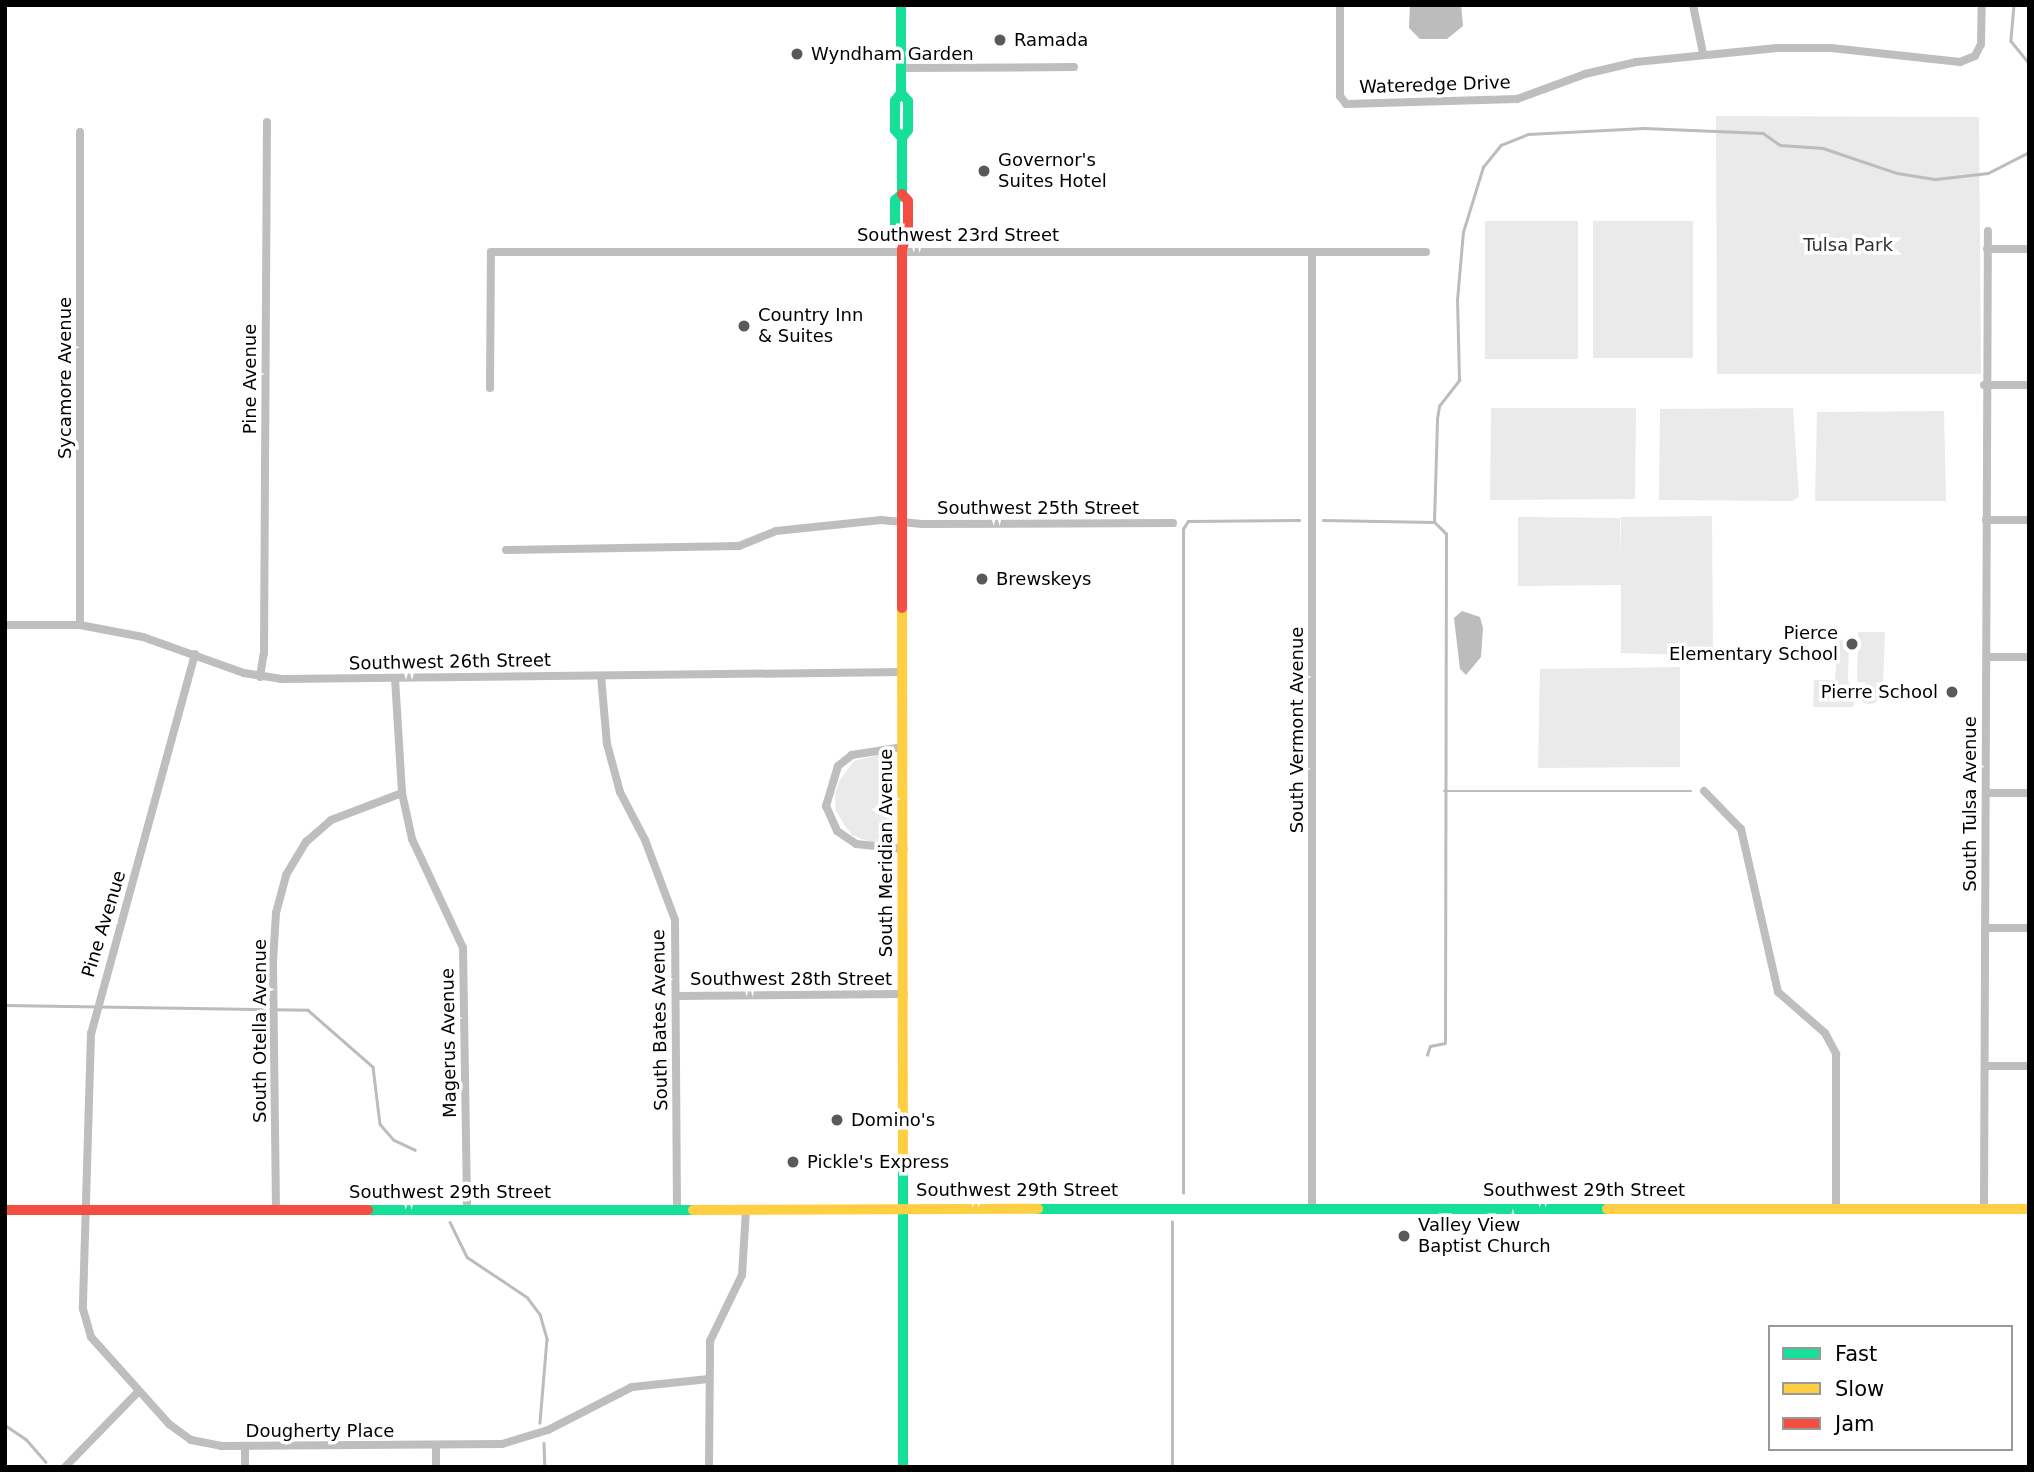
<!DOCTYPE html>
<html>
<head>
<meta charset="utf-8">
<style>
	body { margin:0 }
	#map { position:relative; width:2034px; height:1472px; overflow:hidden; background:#fff; font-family:"DejaVu Sans",sans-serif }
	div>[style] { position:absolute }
	.green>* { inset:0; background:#eaeaea }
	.round { border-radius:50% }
	.water>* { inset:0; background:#bcbcbc }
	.stream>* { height:2.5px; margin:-1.25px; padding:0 1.25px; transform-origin:1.25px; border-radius:1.25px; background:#bcbcbc }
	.street>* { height:8px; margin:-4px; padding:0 4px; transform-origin:4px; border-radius:4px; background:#bebebe }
	.fast>* { height:10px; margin:-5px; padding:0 5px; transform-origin:5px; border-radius:5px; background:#16e098 }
	.slow>* { height:10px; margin:-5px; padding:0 5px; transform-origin:5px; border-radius:5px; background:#ffcf43 }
	.jam>* { height:10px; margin:-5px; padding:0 5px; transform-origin:5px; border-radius:5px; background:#f24e42 }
	.dots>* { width:19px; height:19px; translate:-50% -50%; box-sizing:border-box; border:4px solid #fff; border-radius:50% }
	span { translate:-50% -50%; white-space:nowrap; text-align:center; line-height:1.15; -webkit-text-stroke:7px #fff; paint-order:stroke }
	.poi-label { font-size:18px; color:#000 }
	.left { translate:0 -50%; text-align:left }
	.right { translate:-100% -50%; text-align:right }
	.street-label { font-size:18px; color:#000 }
	.park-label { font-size:18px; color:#303030 }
	.frame { position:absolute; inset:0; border:7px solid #000; pointer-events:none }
	.legend { position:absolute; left:1768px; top:1325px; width:245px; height:126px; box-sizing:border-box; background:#fff; border:2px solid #999; margin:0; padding:9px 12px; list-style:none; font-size:21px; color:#000 }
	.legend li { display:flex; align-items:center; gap:14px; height:35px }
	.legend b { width:35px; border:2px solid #999 }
</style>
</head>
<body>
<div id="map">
	<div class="green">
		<i style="clip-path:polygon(1716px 116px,1979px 117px,1981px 374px,1717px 374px)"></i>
		<i style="clip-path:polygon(1485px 221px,1578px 221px,1578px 359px,1485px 359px)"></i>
		<i style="clip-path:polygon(1593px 221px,1693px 221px,1693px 358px,1593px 358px)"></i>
		<i style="clip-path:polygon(1491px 408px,1636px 408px,1635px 499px,1490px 500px)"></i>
		<i style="clip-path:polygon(1793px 408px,1799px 497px,1792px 501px,1659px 500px,1660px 409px)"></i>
		<i style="clip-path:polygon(1944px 411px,1946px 501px,1815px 501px,1817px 412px)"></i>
		<i style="clip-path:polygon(1712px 516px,1713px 656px,1621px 653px,1621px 585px,1518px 586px,1518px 517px,1620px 518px,1621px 558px,1621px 517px)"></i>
		<i style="clip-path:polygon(1858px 632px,1885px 632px,1883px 683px,1857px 682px)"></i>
		<i style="clip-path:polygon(1838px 639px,1849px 641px,1848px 680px,1856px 700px,1853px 707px,1813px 707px,1814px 680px,1835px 680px)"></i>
		<i style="clip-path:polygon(1680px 667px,1680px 767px,1538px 768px,1540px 669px)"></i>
		<i class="round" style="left:1859px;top:682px;width:22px;height:22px"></i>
		<i style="clip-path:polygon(883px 754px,892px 764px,892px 834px,885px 844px,878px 845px,852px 835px,845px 826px,836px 811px,835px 795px,839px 781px,854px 761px)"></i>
	</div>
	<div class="water">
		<i style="clip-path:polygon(1410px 5px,1461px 5px,1463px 26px,1447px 39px,1420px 39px,1409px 28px)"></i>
		<i style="clip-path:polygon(1462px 611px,1480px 617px,1483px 628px,1481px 657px,1466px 675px,1460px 669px,1454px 618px)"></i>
	</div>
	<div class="stream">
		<i style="left:2014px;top:5px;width:36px;rotate:95deg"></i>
		<i style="left:2011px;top:41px;width:28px;rotate:51deg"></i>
		<i style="left:1323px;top:520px;width:111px;rotate:1deg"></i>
		<i style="left:1444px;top:791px;width:247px"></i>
		<i style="left:5px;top:1005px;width:303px;rotate:0.9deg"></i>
		<i style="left:308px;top:1010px;width:86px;rotate:41.2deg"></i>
		<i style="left:373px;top:1067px;width:57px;rotate:83deg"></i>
		<i style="left:380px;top:1124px;width:21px;rotate:49deg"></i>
		<i style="left:394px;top:1140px;width:23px;rotate:25deg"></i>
		<i style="left:1427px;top:1055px;width:9px;rotate:-72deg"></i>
		<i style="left:1430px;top:1046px;width:15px;rotate:-11deg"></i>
		<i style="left:1445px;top:1043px;width:509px;rotate:-89.89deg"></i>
		<i style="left:1446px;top:534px;width:17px;rotate:-135deg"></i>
		<i style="left:1434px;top:522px;width:103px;rotate:-88.3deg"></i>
		<i style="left:1437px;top:419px;width:13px;rotate:-81deg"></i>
		<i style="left:1439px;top:406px;width:33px;rotate:-52deg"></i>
		<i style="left:1459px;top:380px;width:80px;rotate:-91.4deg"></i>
		<i style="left:1457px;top:300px;width:68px;rotate:-85deg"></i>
		<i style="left:1463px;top:232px;width:68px;rotate:-72.9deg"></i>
		<i style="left:1483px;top:167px;width:28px;rotate:-51deg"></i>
		<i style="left:1501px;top:145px;width:29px;rotate:-22deg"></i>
		<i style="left:1528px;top:134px;width:116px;rotate:-3deg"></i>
		<i style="left:1644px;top:128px;width:119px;rotate:2.4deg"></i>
		<i style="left:1763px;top:133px;width:21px;rotate:35deg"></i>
		<i style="left:1780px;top:145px;width:43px;rotate:4deg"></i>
		<i style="left:1823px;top:148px;width:78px;rotate:18.7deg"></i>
		<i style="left:1897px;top:173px;width:39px;rotate:9deg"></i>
		<i style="left:1936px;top:179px;width:52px;rotate:-6.6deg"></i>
		<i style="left:1988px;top:173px;width:46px;rotate:-27.1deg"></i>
		<i style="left:1183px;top:1193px;width:664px;rotate:-90deg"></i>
		<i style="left:1183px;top:529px;width:9px;rotate:-58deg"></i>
		<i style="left:1188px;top:521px;width:111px;rotate:-0.5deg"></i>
		<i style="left:450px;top:1222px;width:39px;rotate:64deg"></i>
		<i style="left:467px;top:1257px;width:72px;rotate:33.7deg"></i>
		<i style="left:527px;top:1297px;width:21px;rotate:53deg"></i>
		<i style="left:540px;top:1314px;width:26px;rotate:74deg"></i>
		<i style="left:547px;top:1339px;width:84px;rotate:94.8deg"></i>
		<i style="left:5px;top:1425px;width:25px;rotate:34deg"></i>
		<i style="left:26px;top:1439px;width:30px;rotate:49deg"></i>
		<i style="left:544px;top:1443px;width:24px;rotate:88deg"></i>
		<i style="left:1172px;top:1467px;width:245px;rotate:-90deg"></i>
	</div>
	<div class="street">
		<i style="left:1340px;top:5px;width:91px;rotate:90deg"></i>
		<i style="left:1340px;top:96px;width:10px;rotate:53deg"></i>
		<i style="left:1346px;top:104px;width:171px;rotate:-1.7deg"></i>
		<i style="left:1517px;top:99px;width:72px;rotate:-20.2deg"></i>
		<i style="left:1585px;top:74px;width:52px;rotate:-13.2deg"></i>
		<i style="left:1636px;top:62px;width:142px;rotate:-5.7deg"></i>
		<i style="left:1777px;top:48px;width:54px"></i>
		<i style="left:1831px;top:48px;width:130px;rotate:6.2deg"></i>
		<i style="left:1960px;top:62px;width:16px;rotate:-22deg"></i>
		<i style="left:1975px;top:56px;width:13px;rotate:-63deg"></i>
		<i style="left:1981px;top:44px;width:39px;rotate:-89deg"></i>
		<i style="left:1693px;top:5px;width:49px;rotate:78.2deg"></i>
		<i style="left:901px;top:68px;width:173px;rotate:-0.3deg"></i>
		<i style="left:80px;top:132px;width:493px;rotate:90deg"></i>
		<i style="left:1987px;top:249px;width:42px"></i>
		<i style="left:1312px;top:252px;width:956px;rotate:90deg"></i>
		<i style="left:1984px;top:385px;width:45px"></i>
		<i style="left:490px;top:388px;width:136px;rotate:-89.6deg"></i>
		<i style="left:491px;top:252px;width:935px"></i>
		<i style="left:1986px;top:520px;width:43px"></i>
		<i style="left:506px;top:550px;width:233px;rotate:-1deg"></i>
		<i style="left:739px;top:546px;width:40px;rotate:-22deg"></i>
		<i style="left:776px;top:531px;width:106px;rotate:-6deg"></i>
		<i style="left:881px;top:520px;width:41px;rotate:5.6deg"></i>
		<i style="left:922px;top:524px;width:251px;rotate:-0.2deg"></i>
		<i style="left:5px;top:625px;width:75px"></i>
		<i style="left:80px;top:625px;width:64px;rotate:10.8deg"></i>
		<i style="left:143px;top:637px;width:107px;rotate:19.6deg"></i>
		<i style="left:244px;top:673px;width:37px;rotate:9deg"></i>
		<i style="left:281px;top:679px;width:622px;rotate:-0.64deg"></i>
		<i style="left:195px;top:654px;width:393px;rotate:105.3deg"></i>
		<i style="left:91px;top:1033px;width:276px;rotate:91.7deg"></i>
		<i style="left:83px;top:1309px;width:29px;rotate:74deg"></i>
		<i style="left:91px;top:1337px;width:117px;rotate:48.1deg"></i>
		<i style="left:169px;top:1424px;width:27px;rotate:36deg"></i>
		<i style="left:191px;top:1440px;width:31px;rotate:11deg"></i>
		<i style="left:221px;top:1446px;width:281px;rotate:-0.4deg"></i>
		<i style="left:502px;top:1444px;width:48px;rotate:-16.9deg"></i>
		<i style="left:548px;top:1430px;width:94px;rotate:-27.1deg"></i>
		<i style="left:632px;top:1387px;width:77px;rotate:-5.9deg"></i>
		<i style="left:1987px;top:657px;width:42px"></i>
		<i style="left:601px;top:676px;width:68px;rotate:85deg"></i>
		<i style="left:607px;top:744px;width:50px;rotate:74.8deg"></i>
		<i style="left:620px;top:792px;width:54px;rotate:62.5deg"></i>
		<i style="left:645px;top:840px;width:85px;rotate:69.4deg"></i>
		<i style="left:675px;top:920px;width:290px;rotate:89.6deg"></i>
		<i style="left:260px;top:677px;width:24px;rotate:-81deg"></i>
		<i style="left:264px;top:653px;width:531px;rotate:-89.68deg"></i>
		<i style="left:395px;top:678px;width:115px;rotate:86.5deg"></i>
		<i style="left:402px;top:793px;width:47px;rotate:77.7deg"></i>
		<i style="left:412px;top:839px;width:120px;rotate:64.9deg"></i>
		<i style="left:463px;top:948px;width:262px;rotate:89.1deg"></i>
		<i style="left:903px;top:747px;width:52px;rotate:171.1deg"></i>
		<i style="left:852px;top:755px;width:18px;rotate:142deg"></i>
		<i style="left:838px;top:766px;width:42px;rotate:106.7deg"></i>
		<i style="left:826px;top:806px;width:27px;rotate:66deg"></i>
		<i style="left:837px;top:831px;width:23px;rotate:34deg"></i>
		<i style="left:856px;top:844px;width:48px;rotate:5.9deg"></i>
		<i style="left:1704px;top:791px;width:53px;rotate:45.8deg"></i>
		<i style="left:1741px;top:829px;width:167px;rotate:77.2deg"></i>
		<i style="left:1778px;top:992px;width:62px;rotate:41.1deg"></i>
		<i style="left:1825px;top:1033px;width:24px;rotate:62deg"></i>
		<i style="left:1836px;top:1054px;width:154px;rotate:90deg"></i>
		<i style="left:1987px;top:793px;width:42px"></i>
		<i style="left:1985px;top:928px;width:44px"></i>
		<i style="left:678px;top:996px;width:226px;rotate:-0.5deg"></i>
		<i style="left:1985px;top:1066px;width:44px"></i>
		<i style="left:1984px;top:1208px;width:977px;rotate:-89.77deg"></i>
		<i style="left:276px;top:1209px;width:248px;rotate:-90.7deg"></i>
		<i style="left:273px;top:961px;width:48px;rotate:-86.4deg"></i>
		<i style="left:276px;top:913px;width:39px;rotate:-75deg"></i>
		<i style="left:286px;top:875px;width:39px;rotate:-59deg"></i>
		<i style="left:306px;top:842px;width:33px;rotate:-41deg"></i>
		<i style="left:331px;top:820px;width:76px;rotate:-20.8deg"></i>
		<i style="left:245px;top:1446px;width:21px;rotate:90deg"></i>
		<i style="left:65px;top:1467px;width:103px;rotate:-45.8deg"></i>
		<i style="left:436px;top:1467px;width:21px;rotate:-90deg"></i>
		<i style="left:709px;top:1467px;width:126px;rotate:-89.5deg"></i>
		<i style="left:710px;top:1341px;width:73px;rotate:-64.1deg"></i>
		<i style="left:742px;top:1275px;width:66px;rotate:-86.5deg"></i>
	</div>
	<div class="fast">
		<i style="left:901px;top:5px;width:88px;rotate:90deg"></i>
		<i style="left:901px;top:93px;width:10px;rotate:127deg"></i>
		<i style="left:895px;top:101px;width:29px;rotate:90deg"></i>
		<i style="left:895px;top:130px;width:11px;rotate:49deg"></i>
		<i style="left:901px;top:93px;width:11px;rotate:49deg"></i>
		<i style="left:908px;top:101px;width:29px;rotate:90deg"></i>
		<i style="left:908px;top:130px;width:10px;rotate:127deg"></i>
		<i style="left:902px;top:138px;width:56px;rotate:90deg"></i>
		<i style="left:902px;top:194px;width:9px;rotate:139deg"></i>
		<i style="left:895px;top:200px;width:29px;rotate:90deg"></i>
		<i style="left:895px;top:229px;width:12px;rotate:55deg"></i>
		<i style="left:903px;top:1157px;width:310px;rotate:90deg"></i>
		<i style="left:1038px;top:1209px;width:569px"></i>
		<i style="left:368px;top:1210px;width:325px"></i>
	</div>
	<div class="slow">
		<i style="left:902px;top:608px;width:549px;rotate:89.9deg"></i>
		<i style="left:1607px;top:1209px;width:422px"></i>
		<i style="left:693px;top:1210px;width:345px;rotate:-0.2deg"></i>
	</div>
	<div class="jam">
		<i style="left:902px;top:194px;width:9px;rotate:49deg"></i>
		<i style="left:908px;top:201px;width:29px;rotate:90deg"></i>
		<i style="left:908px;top:230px;width:21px;rotate:107deg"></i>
		<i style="left:902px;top:250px;width:358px;rotate:90deg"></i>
		<i style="left:5px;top:1210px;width:363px"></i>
	</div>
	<div class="dots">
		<i style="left:1000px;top:40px;background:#595959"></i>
		<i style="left:797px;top:54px;background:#595959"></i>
		<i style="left:984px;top:171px;background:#595959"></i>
		<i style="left:744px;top:326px;background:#595959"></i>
		<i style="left:982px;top:579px;background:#595959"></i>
		<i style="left:1852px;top:644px;background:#595959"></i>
		<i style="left:1952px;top:692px;background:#595959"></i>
		<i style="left:837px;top:1120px;background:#595959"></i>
		<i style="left:793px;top:1162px;background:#595959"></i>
		<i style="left:1404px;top:1236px;background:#595959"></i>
	</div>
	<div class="poi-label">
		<span class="left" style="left:1014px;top:40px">Ramada</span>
		<span class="left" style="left:811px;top:54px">Wyndham Garden</span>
		<span class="left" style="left:998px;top:171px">Governor's<br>Suites Hotel</span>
		<span class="left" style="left:758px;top:326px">Country Inn<br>&amp; Suites</span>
		<span class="left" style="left:996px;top:579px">Brewskeys</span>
		<span class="right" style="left:1838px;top:644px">Pierce<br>Elementary School</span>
		<span class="right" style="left:1938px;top:692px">Pierre School</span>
		<span class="left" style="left:851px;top:1120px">Domino's</span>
		<span class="left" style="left:807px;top:1162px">Pickle's Express</span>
		<span class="left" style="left:1418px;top:1236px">Valley View<br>Baptist Church</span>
	</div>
	<div class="street-label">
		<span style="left:1435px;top:85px;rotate:-2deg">Wateredge Drive</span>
		<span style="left:958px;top:235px">Southwest 23rd Street</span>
		<span style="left:65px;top:378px;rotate:-90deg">Sycamore Avenue</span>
		<span style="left:250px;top:379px;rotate:-90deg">Pine Avenue</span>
		<span style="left:1038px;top:508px">Southwest 25th Street</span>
		<span style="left:450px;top:662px;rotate:-1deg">Southwest 26th Street</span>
		<span style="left:1297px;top:730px;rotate:-90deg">South Vermont Avenue</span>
		<span style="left:1970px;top:804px;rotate:-90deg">South Tulsa Avenue</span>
		<span style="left:886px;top:853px;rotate:-90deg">South Meridian Avenue</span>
		<span style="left:104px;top:924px;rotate:-73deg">Pine Avenue</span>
		<span style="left:791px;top:979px">Southwest 28th Street</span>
		<span style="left:660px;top:1020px;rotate:-91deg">South Bates Avenue</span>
		<span style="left:260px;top:1031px;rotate:-90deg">South Otella Avenue</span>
		<span style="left:449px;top:1043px;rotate:-91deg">Magerus Avenue</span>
		<span style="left:1017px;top:1190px">Southwest 29th Street</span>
		<span style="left:1584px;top:1190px">Southwest 29th Street</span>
		<span style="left:450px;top:1192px">Southwest 29th Street</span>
		<span style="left:320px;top:1431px">Dougherty Place</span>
	</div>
	<div class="park-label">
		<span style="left:1848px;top:245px">Tulsa Park</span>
	</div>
	<div class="frame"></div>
	<ul class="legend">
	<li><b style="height:9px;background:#16e098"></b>Fast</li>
	<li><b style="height:9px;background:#ffcf43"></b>Slow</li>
	<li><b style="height:9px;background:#f24e42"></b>Jam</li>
	</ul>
</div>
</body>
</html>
